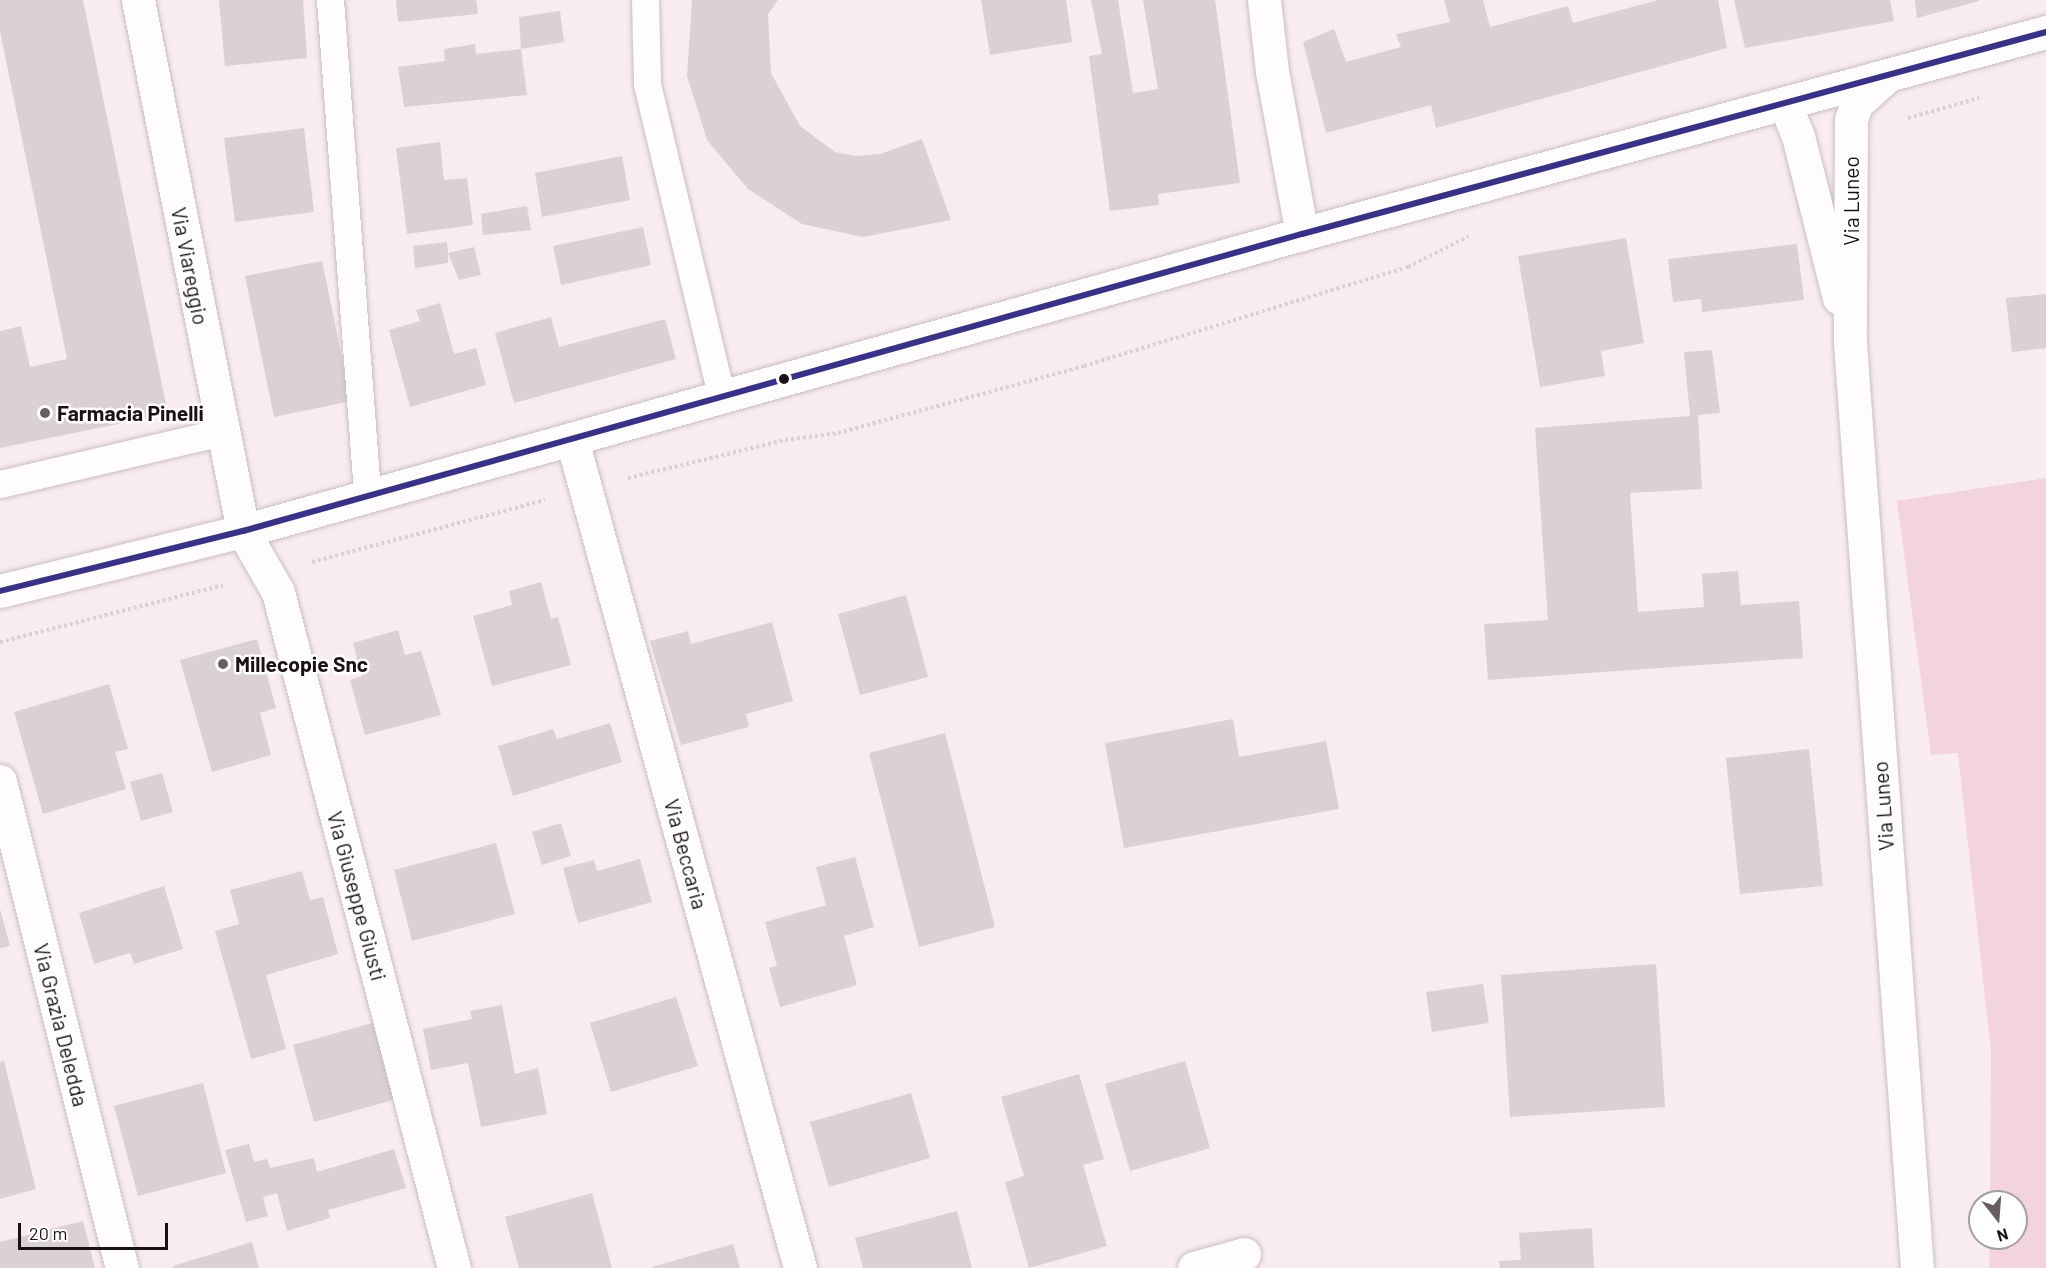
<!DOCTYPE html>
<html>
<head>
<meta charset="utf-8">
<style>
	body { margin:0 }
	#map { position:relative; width:2046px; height:1268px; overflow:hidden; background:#f9ecf0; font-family:Barlow,sans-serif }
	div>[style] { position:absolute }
	.green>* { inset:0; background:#f3d4dd }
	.building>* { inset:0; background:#dbd0d3 }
	.path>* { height:4px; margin-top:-2px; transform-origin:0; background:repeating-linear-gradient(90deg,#d7d2d4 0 3px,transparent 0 6px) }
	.roads { filter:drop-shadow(0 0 2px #c9bec2) drop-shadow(0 0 2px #c9bec2) }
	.service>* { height:27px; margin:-13.5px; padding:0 13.5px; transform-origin:13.5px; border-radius:13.5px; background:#fefcfd }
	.minor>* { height:33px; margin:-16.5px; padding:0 16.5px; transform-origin:16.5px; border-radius:16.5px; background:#fefcfd }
	.tertiary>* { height:33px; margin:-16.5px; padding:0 16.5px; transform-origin:16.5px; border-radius:16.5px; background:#fefcfd }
	.bus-1>* { height:6px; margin:-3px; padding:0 3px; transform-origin:3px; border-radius:3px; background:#393185 }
	.dots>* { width:16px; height:16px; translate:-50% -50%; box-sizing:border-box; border:3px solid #fff; border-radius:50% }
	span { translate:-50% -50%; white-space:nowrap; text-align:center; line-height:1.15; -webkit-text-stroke:5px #fff; paint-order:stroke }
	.street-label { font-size:21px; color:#1a1114 }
	.poi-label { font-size:21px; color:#1a1114; font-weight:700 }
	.left { translate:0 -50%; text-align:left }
	.north { position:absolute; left:1968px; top:1190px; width:60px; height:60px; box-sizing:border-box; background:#fff; border:2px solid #a3a0a1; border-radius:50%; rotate:163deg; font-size:16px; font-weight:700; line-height:24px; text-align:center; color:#1a1114 }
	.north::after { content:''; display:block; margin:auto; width:21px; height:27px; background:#685e61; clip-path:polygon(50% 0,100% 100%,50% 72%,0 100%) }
	.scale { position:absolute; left:18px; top:1223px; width:150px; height:27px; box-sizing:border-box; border:3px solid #1a1114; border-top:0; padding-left:8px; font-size:18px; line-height:21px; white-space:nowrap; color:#1a1114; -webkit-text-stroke:4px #fff; paint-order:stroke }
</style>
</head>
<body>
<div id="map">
	<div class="green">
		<i style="clip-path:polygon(2046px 478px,2046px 1268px,1989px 1268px,1990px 1238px,2016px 1238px,2016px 1202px,1990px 1202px,1991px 1053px,1958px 753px,1931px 755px,1897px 501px)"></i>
	</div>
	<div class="building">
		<i style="clip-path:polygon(0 0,83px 0,168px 414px,0 448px,0 331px,21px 326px,30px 367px,67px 359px,0 31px)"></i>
		<i style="clip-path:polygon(219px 0,303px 0,307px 58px,225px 66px)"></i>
		<i style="clip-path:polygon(396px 0,476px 0,478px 14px,398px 22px)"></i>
		<i style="clip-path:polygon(692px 0,778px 0,768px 14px,771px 73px,800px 126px,835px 152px,856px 156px,880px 154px,922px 139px,951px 220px,863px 237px,802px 224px,748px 189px,707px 140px,687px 76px)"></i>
		<i style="clip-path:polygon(981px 0,1066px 0,1072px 42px,990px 55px)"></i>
		<i style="clip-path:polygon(1091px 0,1118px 0,1133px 93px,1158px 89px,1143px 0,1215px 0,1240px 183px,1158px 194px,1159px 205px,1110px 211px,1089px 56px,1102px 54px)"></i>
		<i style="clip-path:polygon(1444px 0,1483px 0,1490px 27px,1568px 6px,1573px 23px,1658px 0,1718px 0,1727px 48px,1436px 128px,1431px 105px,1326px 133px,1303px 42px,1334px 29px,1346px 62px,1401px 47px,1396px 34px,1450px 22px)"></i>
		<i style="clip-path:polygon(1734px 0,1890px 0,1894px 21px,1745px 48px)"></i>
		<i style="clip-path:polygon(1915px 0,1979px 0,1979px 1px,1917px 18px)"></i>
		<i style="clip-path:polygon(560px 11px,564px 42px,521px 49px,519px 17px)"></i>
		<i style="clip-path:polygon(475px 44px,476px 54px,521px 49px,527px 95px,404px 107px,398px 67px,445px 61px,444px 49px)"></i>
		<i style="clip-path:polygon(304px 128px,314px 212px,235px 222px,224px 138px)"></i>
		<i style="clip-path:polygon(440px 142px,444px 180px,467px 178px,473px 225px,407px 234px,396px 148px)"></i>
		<i style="clip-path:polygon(622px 156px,630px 200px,542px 217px,535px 173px)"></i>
		<i style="clip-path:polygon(527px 206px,531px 230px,483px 235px,481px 214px)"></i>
		<i style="clip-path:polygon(643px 227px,651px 265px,561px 285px,553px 246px)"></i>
		<i style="clip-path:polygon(1626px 238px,1644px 343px,1601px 351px,1605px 376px,1540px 387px,1518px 256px)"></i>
		<i style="clip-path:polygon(447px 242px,448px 253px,474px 247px,481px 275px,459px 280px,448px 253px,448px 263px,415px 268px,413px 246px)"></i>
		<i style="clip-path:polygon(1797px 244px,1804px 300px,1702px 312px,1701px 299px,1673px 302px,1668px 259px)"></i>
		<i style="clip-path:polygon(322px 261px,351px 401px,274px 417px,245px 276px)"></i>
		<i style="clip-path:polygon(2046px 294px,2046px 348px,2012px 352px,2006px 298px)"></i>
		<i style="clip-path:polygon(440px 303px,454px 354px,476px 348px,486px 385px,410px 407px,389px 330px,420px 321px,416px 310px)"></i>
		<i style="clip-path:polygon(551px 317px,559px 347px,665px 319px,676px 359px,514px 403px,495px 333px)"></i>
		<i style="clip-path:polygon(1712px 350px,1720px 413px,1698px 415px,1702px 489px,1630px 493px,1638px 612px,1704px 607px,1702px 574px,1738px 571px,1741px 605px,1799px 601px,1803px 658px,1488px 680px,1484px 624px,1548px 620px,1535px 428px,1690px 416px,1684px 352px)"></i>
		<i style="clip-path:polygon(541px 582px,551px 619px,558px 617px,571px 665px,492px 686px,473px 616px,512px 605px,509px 591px)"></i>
		<i style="clip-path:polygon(906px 595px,928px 677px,860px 695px,838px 614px)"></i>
		<i style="clip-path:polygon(772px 622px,793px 701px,746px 714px,749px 727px,681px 745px,650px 641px,688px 631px,691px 644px)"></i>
		<i style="clip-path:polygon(398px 630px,405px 655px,421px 651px,441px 715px,365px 735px,350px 680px,362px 676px,353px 643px)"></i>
		<i style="clip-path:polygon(257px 639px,276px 708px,260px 713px,271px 755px,212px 772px,180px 660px)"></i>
		<i style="clip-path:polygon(109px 684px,128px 749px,115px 752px,126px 789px,43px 814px,14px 712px)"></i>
		<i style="clip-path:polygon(1233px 719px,1239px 757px,1326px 741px,1339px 809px,1124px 848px,1105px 743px)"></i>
		<i style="clip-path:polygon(610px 723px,622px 762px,513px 796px,498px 746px,553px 729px,557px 739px)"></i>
		<i style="clip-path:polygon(945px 733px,995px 927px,919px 947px,869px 753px)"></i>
		<i style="clip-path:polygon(1809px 749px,1823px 886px,1740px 894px,1726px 758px)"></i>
		<i style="clip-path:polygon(162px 773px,173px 812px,141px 821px,130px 782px)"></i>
		<i style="clip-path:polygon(561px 823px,571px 856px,542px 865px,532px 832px)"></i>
		<i style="clip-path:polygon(496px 843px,515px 914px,412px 941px,394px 870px)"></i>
		<i style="clip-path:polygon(855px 857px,874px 927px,844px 936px,857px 985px,780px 1007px,769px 968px,777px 966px,765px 922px,826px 905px,816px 867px)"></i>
		<i style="clip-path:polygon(640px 859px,652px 902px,578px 923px,563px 868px,594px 860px,597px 871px)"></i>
		<i style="clip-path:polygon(302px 871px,310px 900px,323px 897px,338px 954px,266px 975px,286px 1049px,251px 1059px,215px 931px,239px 924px,230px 890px)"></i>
		<i style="clip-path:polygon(164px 886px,183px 949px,134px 964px,130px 953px,94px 964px,79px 913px)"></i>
		<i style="clip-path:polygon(0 909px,10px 946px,0 948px)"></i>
		<i style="clip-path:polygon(1656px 964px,1665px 1107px,1510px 1117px,1501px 975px)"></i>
		<i style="clip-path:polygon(1483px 984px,1489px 1023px,1432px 1032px,1426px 992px)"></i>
		<i style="clip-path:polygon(676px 997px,698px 1066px,611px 1092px,590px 1023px)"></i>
		<i style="clip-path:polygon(502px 1005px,515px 1074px,538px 1068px,547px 1114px,481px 1127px,468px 1063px,431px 1070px,423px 1029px,472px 1019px,470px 1011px)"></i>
		<i style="clip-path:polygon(376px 1022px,397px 1099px,314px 1122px,293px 1045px)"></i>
		<i style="clip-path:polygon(4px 1061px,36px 1189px,0 1199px,0 1062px)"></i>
		<i style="clip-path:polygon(1185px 1061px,1210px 1148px,1130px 1171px,1105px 1084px)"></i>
		<i style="clip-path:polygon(1079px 1074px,1104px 1159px,1083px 1165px,1107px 1246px,1029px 1268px,1005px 1182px,1024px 1176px,1001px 1097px)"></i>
		<i style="clip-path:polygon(203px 1083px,226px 1173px,138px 1196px,114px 1106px)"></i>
		<i style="clip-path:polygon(911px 1093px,930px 1158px,829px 1187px,810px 1122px)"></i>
		<i style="clip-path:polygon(249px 1144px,254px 1162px,267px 1159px,270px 1168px,314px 1158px,317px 1172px,394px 1149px,406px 1188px,328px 1210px,330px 1218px,287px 1231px,277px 1193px,263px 1197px,268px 1216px,246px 1222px,225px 1150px)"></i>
		<i style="clip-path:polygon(592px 1193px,612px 1268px,519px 1268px,505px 1217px)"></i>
		<i style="clip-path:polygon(957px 1211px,972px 1268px,863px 1268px,855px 1238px)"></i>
		<i style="clip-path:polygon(83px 1221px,95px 1268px,0 1268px,0 1242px)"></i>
		<i style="clip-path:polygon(1592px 1228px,1594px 1268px,1500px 1268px,1499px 1261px,1521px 1260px,1519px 1233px)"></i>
		<i style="clip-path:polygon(252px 1242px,259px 1268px,174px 1268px,173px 1266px)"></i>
		<i style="clip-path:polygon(733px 1244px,740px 1268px,652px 1268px,652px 1267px)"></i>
	</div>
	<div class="path">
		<i style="left:1908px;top:118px;width:74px;rotate:-15.7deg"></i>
		<i style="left:628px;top:478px;width:162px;rotate:-13.6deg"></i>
		<i style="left:785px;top:440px;width:53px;rotate:-7.5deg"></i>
		<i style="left:838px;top:433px;width:255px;rotate:-15.2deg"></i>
		<i style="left:1084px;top:366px;width:339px;rotate:-17deg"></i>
		<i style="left:1408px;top:267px;width:68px;rotate:-26.9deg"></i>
		<i style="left:312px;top:562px;width:241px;rotate:-14.9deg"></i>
		<i style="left:0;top:642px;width:230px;rotate:-14.3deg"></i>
	</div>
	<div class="roads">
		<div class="service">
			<i style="left:330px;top:0;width:498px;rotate:85.7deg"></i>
			<i style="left:645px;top:0;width:84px;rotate:88.6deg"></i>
			<i style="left:647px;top:84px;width:324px;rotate:76.6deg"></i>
			<i style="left:0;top:484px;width:228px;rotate:-13.2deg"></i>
		</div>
		<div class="minor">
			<i style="left:138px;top:0;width:541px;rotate:78.81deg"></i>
			<i style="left:243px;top:531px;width:70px;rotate:60.2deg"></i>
			<i style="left:278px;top:592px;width:699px;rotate:75.41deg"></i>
			<i style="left:1264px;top:0;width:71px;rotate:83.6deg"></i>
			<i style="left:1272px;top:71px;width:166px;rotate:79.6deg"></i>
			<i style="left:572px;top:440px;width:859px;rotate:74.6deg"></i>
			<i style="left:0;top:781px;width:502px;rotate:75.94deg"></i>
			<i style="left:1194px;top:1268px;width:52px;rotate:-15.6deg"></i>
		</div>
		<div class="tertiary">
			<i style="left:1886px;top:77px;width:40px;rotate:138deg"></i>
			<i style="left:1856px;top:104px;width:17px;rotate:107deg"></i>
			<i style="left:1851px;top:120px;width:223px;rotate:90.3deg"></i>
			<i style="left:1850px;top:343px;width:927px;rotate:85.86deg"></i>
			<i style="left:1785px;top:104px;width:35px;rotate:68deg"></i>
			<i style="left:1798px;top:136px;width:167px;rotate:75.8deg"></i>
			<i style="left:0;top:591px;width:250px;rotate:-13.9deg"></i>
			<i style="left:243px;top:531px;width:1100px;rotate:-15.67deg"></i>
			<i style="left:1302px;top:234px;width:771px;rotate:-15.19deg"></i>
		</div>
	</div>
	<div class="bus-1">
		<i style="left:0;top:591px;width:250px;rotate:-13.9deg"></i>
		<i style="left:243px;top:531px;width:1100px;rotate:-15.67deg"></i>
		<i style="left:1302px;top:234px;width:771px;rotate:-15.19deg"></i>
	</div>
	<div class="dots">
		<i style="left:784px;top:379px;background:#1a1114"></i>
		<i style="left:45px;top:413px;background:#685e61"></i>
		<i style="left:223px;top:664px;background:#685e61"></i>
	</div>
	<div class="street-label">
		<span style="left:1851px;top:201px;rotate:-90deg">Via Luneo</span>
		<span style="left:190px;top:266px;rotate:79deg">Via Viareggio</span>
		<span style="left:1883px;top:806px;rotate:-94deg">Via Luneo</span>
		<span style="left:686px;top:854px;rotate:75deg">Via Beccaria</span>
		<span style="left:357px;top:896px;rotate:75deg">Via Giuseppe Giusti</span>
		<span style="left:61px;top:1025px;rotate:76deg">Via Grazia Deledda</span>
	</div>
	<div class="poi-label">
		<span class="left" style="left:57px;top:413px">Farmacia Pinelli</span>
		<span class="left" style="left:235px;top:664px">Millecopie Snc</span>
	</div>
	<div class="north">N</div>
	<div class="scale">20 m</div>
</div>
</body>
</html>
